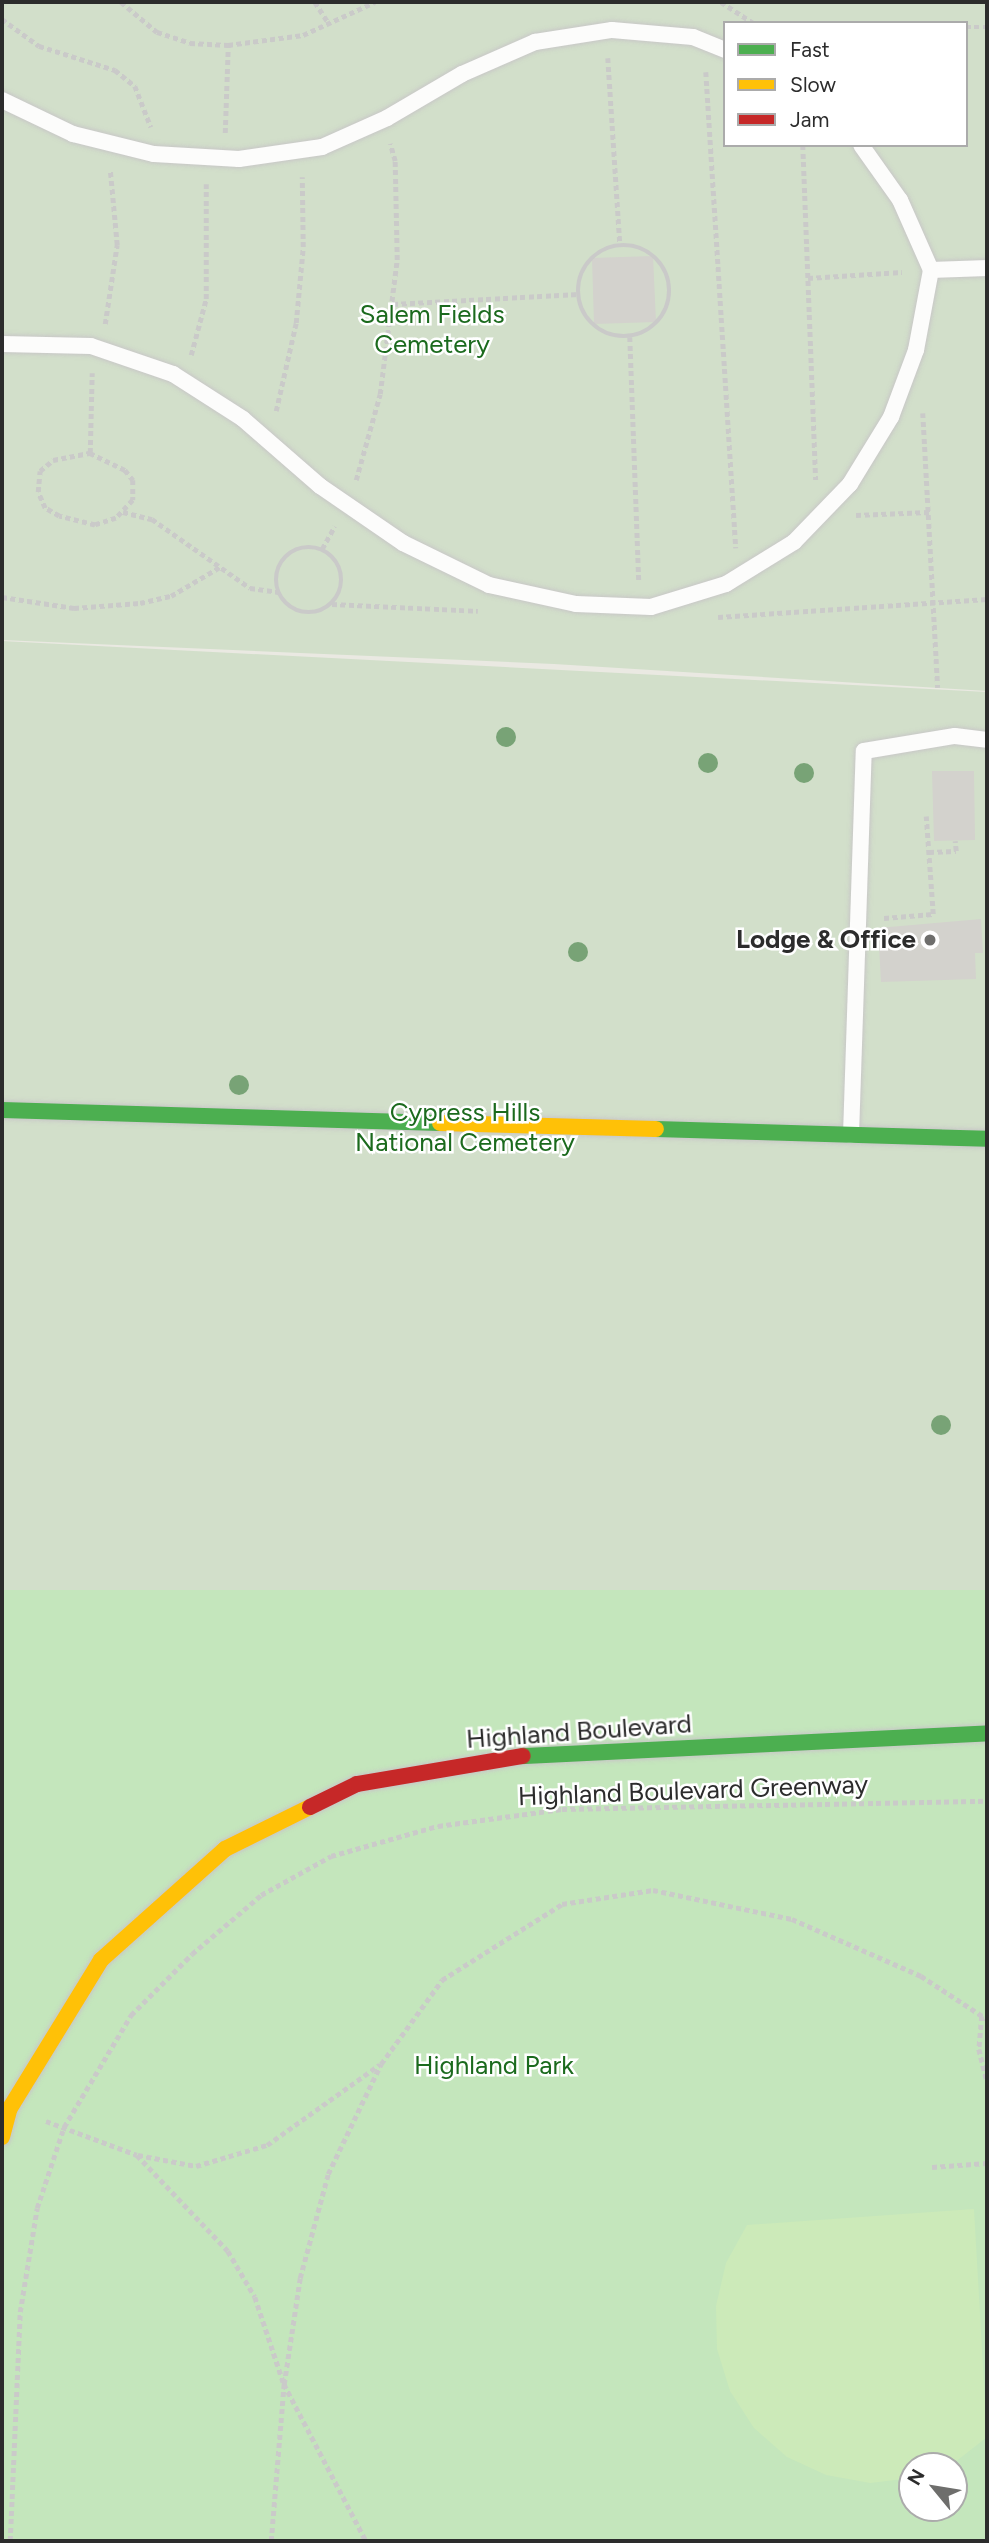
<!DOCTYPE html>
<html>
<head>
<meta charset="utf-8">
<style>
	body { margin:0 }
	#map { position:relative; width:989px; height:2543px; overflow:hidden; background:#eae9e2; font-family:Figtree,sans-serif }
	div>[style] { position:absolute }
	.green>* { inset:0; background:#c4e6bc }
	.cemetery>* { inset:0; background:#d2dfca }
	.pitch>* { inset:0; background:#cceab9 }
	.building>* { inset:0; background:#d3d2cd }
	.path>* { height:4.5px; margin-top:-2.25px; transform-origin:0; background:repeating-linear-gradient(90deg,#cacac9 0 5px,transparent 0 8.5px) }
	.path>.ring { margin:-2.25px; padding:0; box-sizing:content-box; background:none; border:4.5px solid #cacac9; border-radius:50% }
	.roads { filter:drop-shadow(0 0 2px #c8c7c7) drop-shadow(0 0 2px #c8c7c7) }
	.lane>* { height:16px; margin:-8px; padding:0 8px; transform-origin:8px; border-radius:8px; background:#fcfcfb }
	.fast>* { height:16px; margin:-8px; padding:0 8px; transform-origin:8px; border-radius:8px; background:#4caf50 }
	.slow>* { height:16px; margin:-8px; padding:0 8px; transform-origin:8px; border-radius:8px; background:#ffc107 }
	.jam>* { height:16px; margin:-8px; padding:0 8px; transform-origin:8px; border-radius:8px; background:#c62828 }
	.trees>* { width:20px; height:20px; margin:-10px; border-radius:50%; background:#78a376 }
	.dots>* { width:19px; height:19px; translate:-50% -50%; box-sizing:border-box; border:4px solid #fff; border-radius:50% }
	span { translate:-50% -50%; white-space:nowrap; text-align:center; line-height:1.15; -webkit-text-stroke:5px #fff; paint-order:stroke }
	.park-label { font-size:26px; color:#1b6a1d }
	.poi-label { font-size:26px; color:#2c2c2c; font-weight:700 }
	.right { translate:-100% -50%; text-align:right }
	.street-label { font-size:26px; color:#2c2c2c }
	.frame { position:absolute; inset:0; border:4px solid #2c2c2c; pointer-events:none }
	.legend { position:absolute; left:723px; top:21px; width:245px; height:126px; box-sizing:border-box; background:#fff; border:2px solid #ababab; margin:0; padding:9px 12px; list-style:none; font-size:21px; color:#2c2c2c }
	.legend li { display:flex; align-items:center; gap:14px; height:35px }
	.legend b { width:35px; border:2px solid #ababab }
	.north { position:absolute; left:898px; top:2452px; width:70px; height:70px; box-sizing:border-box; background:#fff; border:2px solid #ababab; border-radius:50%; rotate:300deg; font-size:19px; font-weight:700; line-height:28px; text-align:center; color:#2c2c2c }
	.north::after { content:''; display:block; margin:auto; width:24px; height:32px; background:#6e6e6c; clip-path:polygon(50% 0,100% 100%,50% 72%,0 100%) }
</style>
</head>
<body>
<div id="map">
	<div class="green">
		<i style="clip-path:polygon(evenodd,2px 1590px,987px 1590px,987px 2541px,2px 2541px,2px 1590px,912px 2466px,954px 2466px,954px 2508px,912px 2508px,912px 2466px)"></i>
	</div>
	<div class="cemetery">
		<i style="clip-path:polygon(evenodd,2px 2px,987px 2px,987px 691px,554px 664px,2px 640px,2px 2px,725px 23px,966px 23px,966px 145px,725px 145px,725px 23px)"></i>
		<i style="clip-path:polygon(2px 641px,987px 692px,987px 1590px,2px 1590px)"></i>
	</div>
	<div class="pitch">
		<i style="clip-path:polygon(974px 2209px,987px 2437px,954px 2463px,912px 2466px,912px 2478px,870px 2483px,826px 2475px,787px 2457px,754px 2428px,730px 2391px,717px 2349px,716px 2306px,726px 2263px,747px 2225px)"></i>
	</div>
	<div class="building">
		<i style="clip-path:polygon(653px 256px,656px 322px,594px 324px,592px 258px)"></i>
		<i style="clip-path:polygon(932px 771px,974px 771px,975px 840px,934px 841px)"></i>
		<i style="clip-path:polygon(981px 919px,983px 953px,975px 953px,976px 979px,881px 982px,878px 928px)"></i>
	</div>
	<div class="path">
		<i style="left:121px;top:2px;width:47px;rotate:39.8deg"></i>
		<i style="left:157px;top:32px;width:35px;rotate:18deg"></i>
		<i style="left:190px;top:43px;width:38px;rotate:3deg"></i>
		<i style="left:228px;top:45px;width:76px;rotate:-7.6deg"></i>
		<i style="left:303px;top:35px;width:79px;rotate:-24.6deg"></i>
		<i style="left:315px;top:2px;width:27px;rotate:57deg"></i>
		<i style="left:721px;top:2px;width:38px;rotate:33deg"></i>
		<i style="left:2px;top:19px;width:46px;rotate:36.1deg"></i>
		<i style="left:39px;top:46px;width:80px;rotate:17.5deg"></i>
		<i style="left:115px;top:70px;width:26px;rotate:39deg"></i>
		<i style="left:135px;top:86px;width:44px;rotate:68.7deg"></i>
		<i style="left:966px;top:27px;width:21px"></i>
		<i style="left:608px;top:58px;width:188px;rotate:86.3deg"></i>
		<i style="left:706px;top:72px;width:477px;rotate:86.4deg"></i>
		<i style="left:225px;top:133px;width:88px;rotate:-88deg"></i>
		<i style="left:803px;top:145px;width:335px;rotate:87.8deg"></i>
		<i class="ring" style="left:578px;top:245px;width:87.5px;height:87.5px"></i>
		<i style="left:808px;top:278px;width:94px;rotate:-3.7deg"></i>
		<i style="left:393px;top:304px;width:186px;rotate:-3.1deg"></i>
		<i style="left:105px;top:324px;width:80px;rotate:-81.4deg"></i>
		<i style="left:117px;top:245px;width:75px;rotate:-95.3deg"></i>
		<i style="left:630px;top:337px;width:244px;rotate:87.9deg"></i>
		<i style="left:191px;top:355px;width:58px;rotate:-75deg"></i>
		<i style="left:206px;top:299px;width:115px;rotate:-90deg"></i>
		<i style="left:276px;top:411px;width:90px;rotate:-77.2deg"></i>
		<i style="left:296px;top:323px;width:76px;rotate:-84.7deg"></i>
		<i style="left:303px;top:247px;width:70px;rotate:-90.8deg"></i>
		<i style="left:923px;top:413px;width:275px;rotate:86.9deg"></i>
		<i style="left:90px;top:453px;width:80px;rotate:-88.6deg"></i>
		<i style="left:90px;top:453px;width:39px;rotate:26deg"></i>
		<i style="left:125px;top:470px;width:13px;rotate:51deg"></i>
		<i style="left:133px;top:480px;width:20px;rotate:90deg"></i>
		<i style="left:133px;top:500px;width:25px;rotate:133deg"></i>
		<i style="left:116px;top:518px;width:22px;rotate:162deg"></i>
		<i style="left:95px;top:525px;width:37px;rotate:-166deg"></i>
		<i style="left:59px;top:516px;width:16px;rotate:-150deg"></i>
		<i style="left:45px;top:508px;width:17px;rotate:-114deg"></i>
		<i style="left:38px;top:492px;width:21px;rotate:-85deg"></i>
		<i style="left:40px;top:471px;width:17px;rotate:-40deg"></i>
		<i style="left:53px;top:460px;width:38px;rotate:-11deg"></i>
		<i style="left:356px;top:480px;width:89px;rotate:-74.4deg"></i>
		<i style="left:380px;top:394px;width:135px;rotate:-82.8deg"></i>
		<i style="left:397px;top:260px;width:99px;rotate:-91.2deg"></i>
		<i style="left:395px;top:161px;width:18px;rotate:-106deg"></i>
		<i style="left:123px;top:512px;width:30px;rotate:14deg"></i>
		<i style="left:152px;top:519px;width:120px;rotate:35.1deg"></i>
		<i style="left:250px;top:588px;width:29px;rotate:8deg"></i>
		<i style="left:856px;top:515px;width:73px;rotate:-2.4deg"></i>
		<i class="ring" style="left:276px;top:547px;width:61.5px;height:61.5px"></i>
		<i style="left:322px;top:549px;width:26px;rotate:-61deg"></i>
		<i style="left:2px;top:597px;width:73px;rotate:8.7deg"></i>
		<i style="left:74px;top:608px;width:66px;rotate:-4.3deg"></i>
		<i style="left:140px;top:603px;width:32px;rotate:-13deg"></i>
		<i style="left:171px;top:596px;width:57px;rotate:-30.6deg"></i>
		<i style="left:332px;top:604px;width:146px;rotate:2.7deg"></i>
		<i style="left:718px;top:617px;width:270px;rotate:-3.8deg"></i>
		<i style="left:929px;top:852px;width:27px;rotate:-2deg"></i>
		<i style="left:956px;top:851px;width:10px;rotate:-96deg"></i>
		<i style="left:884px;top:918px;width:49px;rotate:-4.7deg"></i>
		<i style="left:933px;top:914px;width:98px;rotate:-94.1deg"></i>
		<i style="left:986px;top:958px;width:1px"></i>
		<i style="left:982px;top:2016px;width:33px;rotate:95deg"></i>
		<i style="left:979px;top:2049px;width:32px;rotate:76deg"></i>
		<i style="left:46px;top:2121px;width:97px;rotate:20.5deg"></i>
		<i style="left:137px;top:2155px;width:132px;rotate:46.5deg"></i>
		<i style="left:228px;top:2251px;width:53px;rotate:59.6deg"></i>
		<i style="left:255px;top:2297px;width:92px;rotate:71.6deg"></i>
		<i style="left:284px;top:2384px;width:177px;rotate:62.4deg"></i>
		<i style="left:138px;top:2155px;width:59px;rotate:10.7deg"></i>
		<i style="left:196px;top:2166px;width:74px;rotate:-16.5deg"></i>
		<i style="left:267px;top:2145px;width:138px;rotate:-35.5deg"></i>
		<i style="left:932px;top:2167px;width:55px;rotate:-4.2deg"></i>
		<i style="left:10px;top:2541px;width:229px;rotate:-87.5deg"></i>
		<i style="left:20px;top:2312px;width:105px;rotate:-80.7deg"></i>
		<i style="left:37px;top:2208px;width:85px;rotate:-71.6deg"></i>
		<i style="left:64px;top:2127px;width:131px;rotate:-59.1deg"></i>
		<i style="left:131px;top:2015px;width:86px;rotate:-45deg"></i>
		<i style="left:192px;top:1954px;width:91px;rotate:-40.5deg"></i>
		<i style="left:261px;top:1895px;width:80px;rotate:-29.1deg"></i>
		<i style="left:331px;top:1856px;width:111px;rotate:-15.7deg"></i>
		<i style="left:438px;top:1826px;width:125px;rotate:-7.8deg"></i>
		<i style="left:562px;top:1809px;width:425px;rotate:-1.1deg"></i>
		<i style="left:271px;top:2541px;width:158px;rotate:-85.3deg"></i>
		<i style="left:284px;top:2384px;width:107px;rotate:-81.4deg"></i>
		<i style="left:300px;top:2278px;width:108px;rotate:-74.9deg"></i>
		<i style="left:328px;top:2174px;width:122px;rotate:-64.3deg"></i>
		<i style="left:381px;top:2064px;width:104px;rotate:-54deg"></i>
		<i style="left:442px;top:1980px;width:142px;rotate:-32.3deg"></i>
		<i style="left:562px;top:1904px;width:92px;rotate:-8.7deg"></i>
		<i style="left:653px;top:1890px;width:142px;rotate:11.8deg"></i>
		<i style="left:792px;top:1919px;width:141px;rotate:23.8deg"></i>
		<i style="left:921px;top:1976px;width:79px;rotate:33.1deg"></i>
	</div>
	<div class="roads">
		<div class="lane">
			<i style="left:2px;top:100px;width:79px;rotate:25.6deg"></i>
			<i style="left:73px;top:134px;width:83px;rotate:13.9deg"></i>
			<i style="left:154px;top:154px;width:85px;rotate:3.4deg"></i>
			<i style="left:239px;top:159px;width:84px;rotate:-8.2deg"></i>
			<i style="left:322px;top:147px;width:71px;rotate:-24deg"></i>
			<i style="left:387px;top:118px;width:87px;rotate:-30.4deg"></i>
			<i style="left:462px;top:74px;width:80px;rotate:-23.7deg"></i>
			<i style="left:535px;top:42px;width:78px;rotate:-8.9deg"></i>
			<i style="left:612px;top:30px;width:81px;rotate:4.9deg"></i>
			<i style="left:693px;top:37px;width:35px;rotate:22deg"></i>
			<i style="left:931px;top:270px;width:56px;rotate:-2deg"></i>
			<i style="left:2px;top:344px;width:89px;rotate:1.3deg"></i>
			<i style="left:91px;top:346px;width:87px;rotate:18.9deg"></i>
			<i style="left:173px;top:374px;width:83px;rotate:32.7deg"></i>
			<i style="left:243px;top:419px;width:102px;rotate:41deg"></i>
			<i style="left:320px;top:486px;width:101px;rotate:34.5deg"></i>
			<i style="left:403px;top:543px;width:96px;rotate:26deg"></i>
			<i style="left:489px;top:585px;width:89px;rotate:12.3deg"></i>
			<i style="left:576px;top:604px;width:75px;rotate:2.3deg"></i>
			<i style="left:651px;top:607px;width:78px;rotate:-17deg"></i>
			<i style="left:726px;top:584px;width:80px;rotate:-31.7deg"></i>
			<i style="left:794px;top:542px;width:81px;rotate:-46deg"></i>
			<i style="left:850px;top:484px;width:79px;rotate:-58.5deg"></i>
			<i style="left:891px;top:417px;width:72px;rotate:-69.5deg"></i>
			<i style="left:916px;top:350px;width:81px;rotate:-79.4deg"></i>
			<i style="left:931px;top:270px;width:77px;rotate:-113.9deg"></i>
			<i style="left:900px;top:200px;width:67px;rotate:-125.3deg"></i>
			<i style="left:851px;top:1135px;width:384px;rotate:-88.1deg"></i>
			<i style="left:864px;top:751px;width:92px;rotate:-9.4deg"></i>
			<i style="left:955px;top:736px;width:32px;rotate:7deg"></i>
		</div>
		<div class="fast">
			<i style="left:2px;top:1110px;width:438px;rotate:1.7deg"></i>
			<i style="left:656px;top:1129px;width:331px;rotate:1.7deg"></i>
			<i style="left:523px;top:1756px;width:465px;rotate:-2.8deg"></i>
		</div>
		<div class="slow">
			<i style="left:440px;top:1123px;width:216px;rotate:1.6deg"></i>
			<i style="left:2px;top:2137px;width:30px;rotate:-75deg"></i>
			<i style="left:10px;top:2108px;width:174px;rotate:-58.4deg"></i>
			<i style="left:101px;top:1960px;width:166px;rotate:-41.8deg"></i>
			<i style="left:225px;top:1849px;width:95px;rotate:-26.3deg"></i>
		</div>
		<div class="jam">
			<i style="left:310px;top:1807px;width:52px;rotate:-26.1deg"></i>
			<i style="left:357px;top:1784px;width:168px;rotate:-9.6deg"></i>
		</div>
	</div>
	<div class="trees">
		<i style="left:506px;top:737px"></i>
		<i style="left:708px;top:763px"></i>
		<i style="left:804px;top:773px"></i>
		<i style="left:578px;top:952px"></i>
		<i style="left:239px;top:1085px"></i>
		<i style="left:941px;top:1425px"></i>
	</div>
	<div class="dots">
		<i style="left:930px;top:940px;background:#6e6e6c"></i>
	</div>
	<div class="park-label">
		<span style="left:432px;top:330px">Salem Fields<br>Cemetery</span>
		<span style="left:465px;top:1128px">Cypress Hills<br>National Cemetery</span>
		<span style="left:494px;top:2066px">Highland Park</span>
	</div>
	<div class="poi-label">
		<span class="right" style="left:916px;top:940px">Lodge &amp; Office</span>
	</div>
	<div class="street-label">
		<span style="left:579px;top:1732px;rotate:-4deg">Highland Boulevard</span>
		<span style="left:693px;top:1791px;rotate:-2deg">Highland Boulevard Greenway</span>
	</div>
	<div class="frame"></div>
	<ul class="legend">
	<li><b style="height:9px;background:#4caf50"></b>Fast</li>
	<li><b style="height:9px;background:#ffc107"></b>Slow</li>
	<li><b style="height:9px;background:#c62828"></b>Jam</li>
	</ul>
	<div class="north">N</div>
</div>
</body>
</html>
